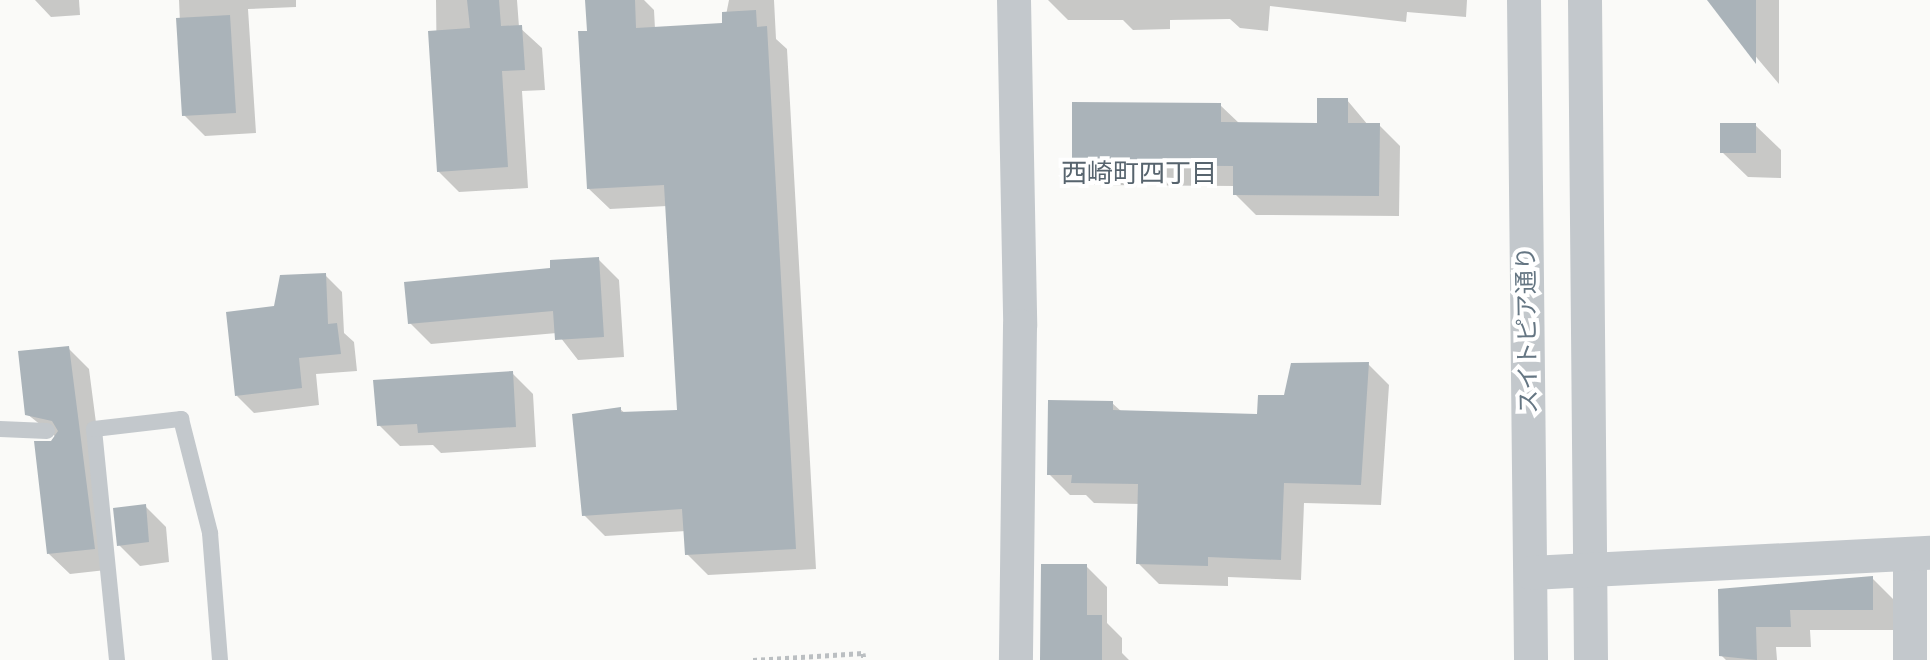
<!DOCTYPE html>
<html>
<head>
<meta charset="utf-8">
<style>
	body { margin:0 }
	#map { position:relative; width:1930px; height:660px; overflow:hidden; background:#fafaf8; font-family:"Sofia Sans Condensed","Noto Sans JP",sans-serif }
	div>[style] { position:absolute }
	.shadow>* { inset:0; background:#0003 }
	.building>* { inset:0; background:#aab3b9 }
	.path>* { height:5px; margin-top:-2.5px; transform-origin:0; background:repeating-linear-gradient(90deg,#bbbfc2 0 4px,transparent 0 8px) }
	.lane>* { height:16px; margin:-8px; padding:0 8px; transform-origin:8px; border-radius:8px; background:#c3c8cc }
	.street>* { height:34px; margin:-17px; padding:0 17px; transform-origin:17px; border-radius:17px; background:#c3c8cc }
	span { translate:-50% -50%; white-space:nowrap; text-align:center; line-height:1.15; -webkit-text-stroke:8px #fff; paint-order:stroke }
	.street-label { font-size:24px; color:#657683 }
	.neighbourhood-label { font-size:26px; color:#57646e }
</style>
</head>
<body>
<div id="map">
	<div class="shadow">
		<i style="clip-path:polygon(35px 0,79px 0,80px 15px,51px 17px)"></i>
		<i style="clip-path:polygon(179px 0,296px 0,296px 7px,248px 9px,256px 133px,205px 136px,184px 115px)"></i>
		<i style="clip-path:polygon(436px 0,517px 0,519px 27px,542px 48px,545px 90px,522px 91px,528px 188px,459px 192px,438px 171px)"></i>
		<i style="clip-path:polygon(587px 0,644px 0,654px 10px,655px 29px,724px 25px,729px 0,774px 0,776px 39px,787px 49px,816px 569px,708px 575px,687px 554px,686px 531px,605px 536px,584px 515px,620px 409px,626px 414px,679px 411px,667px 206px,610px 209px,589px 189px)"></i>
		<i style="clip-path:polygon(1048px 0,1467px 0,1466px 17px,1407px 12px,1406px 22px,1270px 6px,1268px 31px,1240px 28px,1230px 19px,1170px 20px,1170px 29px,1133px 30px,1123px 20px,1068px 20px)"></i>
		<i style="clip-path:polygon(1720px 0,1779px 0,1779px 84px,1720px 14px)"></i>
		<i style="clip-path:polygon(1347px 100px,1368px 125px,1379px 125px,1400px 146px,1399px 216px,1256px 215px,1235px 194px,1235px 186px,1095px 185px,1074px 164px,1220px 105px,1240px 124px,1319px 125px)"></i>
		<i style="clip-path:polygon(1755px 125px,1781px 150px,1781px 178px,1748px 177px,1722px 152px)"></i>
		<i style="clip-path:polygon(598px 259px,619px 280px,624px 357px,578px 360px,557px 333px,431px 344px,410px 323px)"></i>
		<i style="clip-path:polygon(325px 275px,342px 292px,344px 333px,354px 342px,357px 371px,316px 374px,319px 405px,254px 413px,237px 396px,276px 308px)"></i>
		<i style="clip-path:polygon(68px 348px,89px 369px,115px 569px,70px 574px,49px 554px,56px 437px,27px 414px)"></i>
		<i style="clip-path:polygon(1368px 364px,1389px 385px,1381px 505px,1304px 503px,1301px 580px,1228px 577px,1228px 586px,1159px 584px,1138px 563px,1140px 504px,1094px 503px,1086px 495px,1070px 495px,1049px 474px,1112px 403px,1122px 412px,1259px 416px,1286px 397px)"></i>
		<i style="clip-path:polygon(512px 373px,533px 394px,536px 447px,441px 453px,433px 445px,400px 446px,379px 425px)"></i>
		<i style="clip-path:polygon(145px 506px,166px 527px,169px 562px,140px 566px,119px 545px)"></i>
		<i style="clip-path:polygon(1086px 566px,1107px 587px,1107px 623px,1122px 638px,1122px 653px,1129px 660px,1042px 660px)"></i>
		<i style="clip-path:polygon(1872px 578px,1893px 599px,1893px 630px,1810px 630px,1811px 647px,1776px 647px,1777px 660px,1726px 660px,1721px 655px,1720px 591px)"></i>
	</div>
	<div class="building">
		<i style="clip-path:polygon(467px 0,499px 0,501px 26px,522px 25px,525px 70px,502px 71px,508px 167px,437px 172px,428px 31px,470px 28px)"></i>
		<i style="clip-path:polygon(585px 0,635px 0,636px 28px,722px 23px,722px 12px,756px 10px,757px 27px,767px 26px,796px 549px,685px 555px,682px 509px,582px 516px,572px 414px,621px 407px,621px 412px,677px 410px,664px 185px,587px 189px,578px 31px,587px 31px)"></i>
		<i style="clip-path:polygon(1707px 0,1756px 0,1756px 64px)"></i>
		<i style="clip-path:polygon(230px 15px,236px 113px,182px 116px,176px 18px)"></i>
		<i style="clip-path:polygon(1317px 98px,1348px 98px,1348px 123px,1380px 123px,1379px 196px,1233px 195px,1233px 166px,1072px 165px,1072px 102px,1221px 103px,1221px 122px,1317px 123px)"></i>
		<i style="clip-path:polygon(1720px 123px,1756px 123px,1756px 153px,1720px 153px)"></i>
		<i style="clip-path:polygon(599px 257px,604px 337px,555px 340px,553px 311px,408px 324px,404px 282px,550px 268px,550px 260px)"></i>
		<i style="clip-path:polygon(326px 273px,328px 324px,337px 323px,341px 354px,299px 358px,302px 388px,235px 396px,226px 312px,274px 306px,280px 275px)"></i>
		<i style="clip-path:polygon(69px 346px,95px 549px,47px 554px,34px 441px,51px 441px,58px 431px,52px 421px,25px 415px,18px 351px)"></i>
		<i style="clip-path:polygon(1369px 362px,1361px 485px,1284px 483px,1281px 560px,1208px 557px,1208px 566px,1136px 564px,1138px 484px,1071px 483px,1072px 475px,1047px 475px,1048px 400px,1113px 401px,1113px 410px,1257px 414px,1258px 395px,1284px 395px,1291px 363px)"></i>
		<i style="clip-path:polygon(513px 371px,516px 427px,418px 433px,417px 424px,377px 426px,373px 380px)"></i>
		<i style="clip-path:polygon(146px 504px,149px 542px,117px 546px,113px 508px)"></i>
		<i style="clip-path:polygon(1041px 564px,1087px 564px,1087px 615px,1102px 615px,1102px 660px,1040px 660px)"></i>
		<i style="clip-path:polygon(1873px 576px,1873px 610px,1790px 610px,1791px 627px,1756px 627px,1757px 660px,1719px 656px,1718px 589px)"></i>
	</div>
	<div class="path">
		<i style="left:753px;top:660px;width:110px;rotate:-3.6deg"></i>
		<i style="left:863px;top:653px;width:7px;rotate:82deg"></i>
	</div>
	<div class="lane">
		<i style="left:0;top:429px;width:47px;rotate:2.4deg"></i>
		<i style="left:117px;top:660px;width:232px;rotate:-95.7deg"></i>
		<i style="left:94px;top:429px;width:88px;rotate:-6.6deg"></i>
		<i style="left:181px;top:419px;width:118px;rotate:75.7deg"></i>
		<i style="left:210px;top:533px;width:127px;rotate:85.5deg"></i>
	</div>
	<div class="street">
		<i style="left:1014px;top:0;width:326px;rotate:88.9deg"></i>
		<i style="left:1020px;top:326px;width:334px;rotate:90.7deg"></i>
		<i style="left:1524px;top:0;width:660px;rotate:89.39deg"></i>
		<i style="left:1585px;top:0;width:660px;rotate:89.48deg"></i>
		<i style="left:1910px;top:554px;width:106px;rotate:90deg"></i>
		<i style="left:1531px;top:573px;width:400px;rotate:-2.9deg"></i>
	</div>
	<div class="street-label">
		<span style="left:1528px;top:330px;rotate:-91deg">スイトピア通り</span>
	</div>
	<div class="neighbourhood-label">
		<span style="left:1139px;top:175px">西崎町四丁目</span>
	</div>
</div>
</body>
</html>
